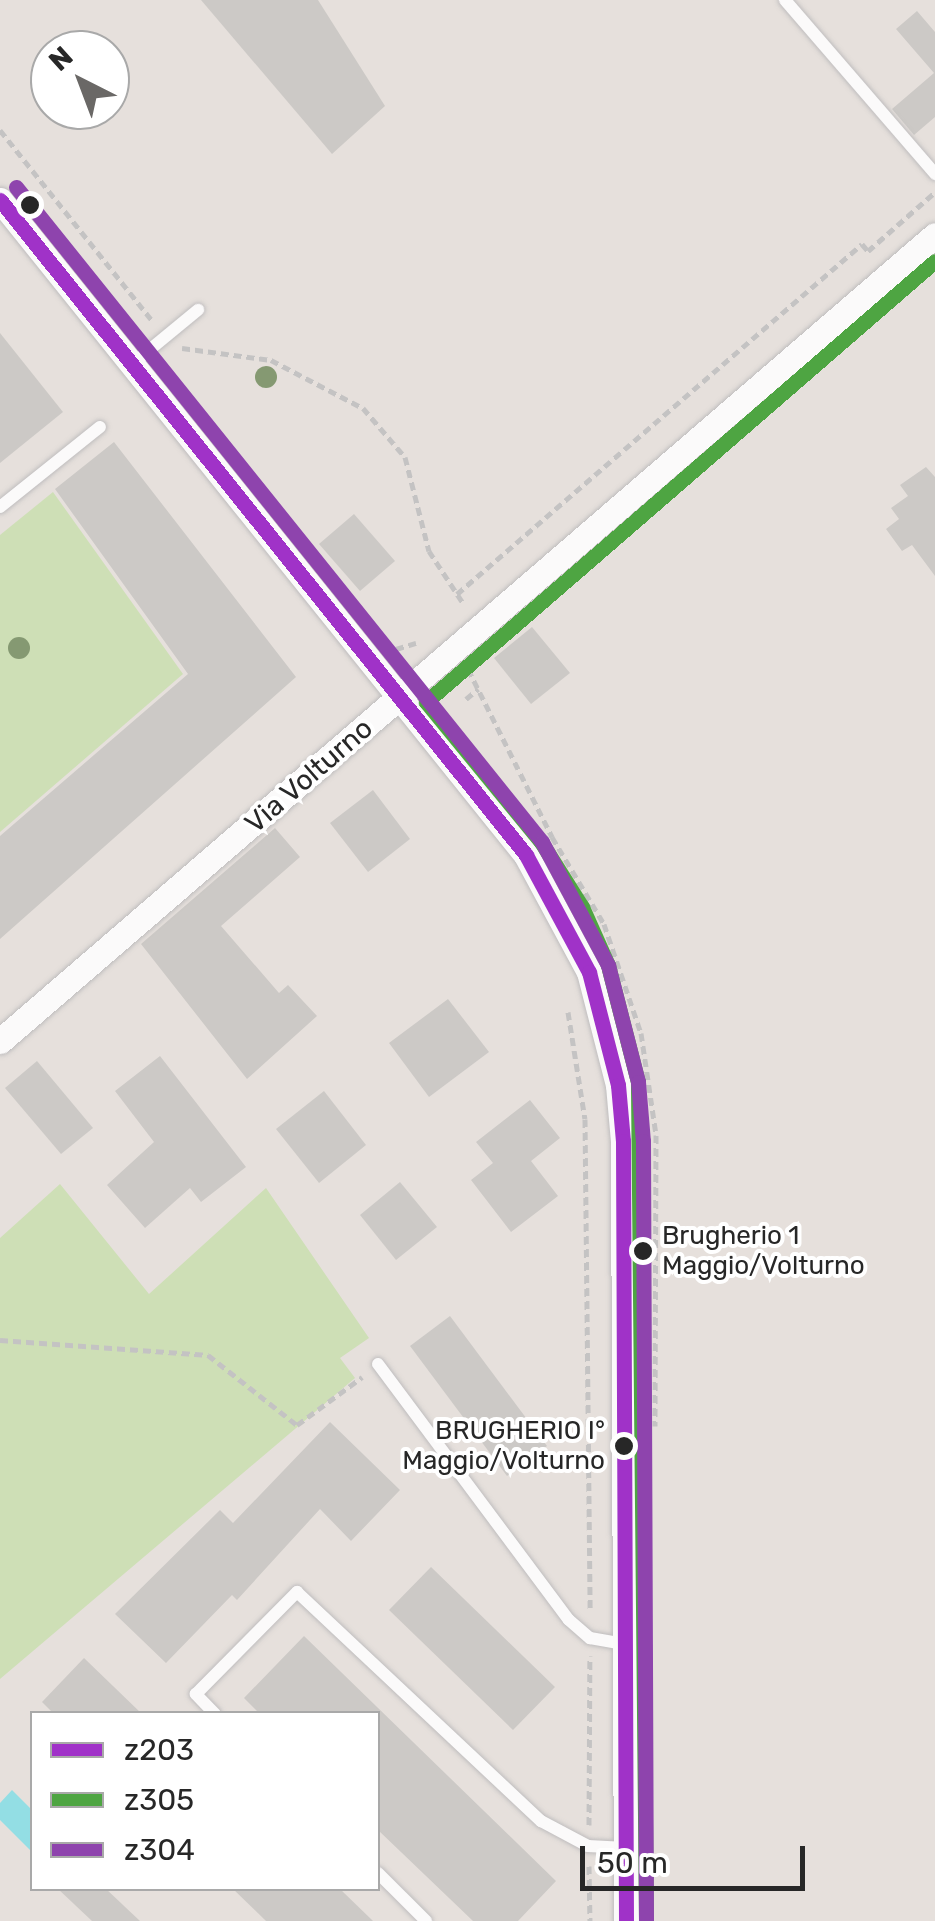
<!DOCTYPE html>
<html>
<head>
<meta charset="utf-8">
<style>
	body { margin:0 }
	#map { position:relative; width:935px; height:1921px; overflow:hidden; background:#e6e0dc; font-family:Rubik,sans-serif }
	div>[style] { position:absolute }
	.green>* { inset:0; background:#cedfb6 }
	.water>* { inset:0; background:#93dee4 }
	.building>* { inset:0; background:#ccc9c6 }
	.path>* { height:5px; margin-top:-2.5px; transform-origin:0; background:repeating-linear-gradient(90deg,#c4c3c3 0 8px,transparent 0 13px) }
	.roads { filter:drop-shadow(0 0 2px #bfbdbe) drop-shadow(0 0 2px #bfbdbe) }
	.lane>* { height:12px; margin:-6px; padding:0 6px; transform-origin:6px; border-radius:6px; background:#fbfafa }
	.street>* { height:25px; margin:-12.5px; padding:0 12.5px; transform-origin:12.5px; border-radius:12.5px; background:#fbfafa }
	.bus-1>* { height:15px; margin:-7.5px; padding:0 7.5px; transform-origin:7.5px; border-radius:7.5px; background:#a032c8 }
	.bus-2>* { height:15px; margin:-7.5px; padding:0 7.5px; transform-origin:7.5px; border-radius:7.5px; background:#4ea542 }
	.bus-3>* { height:15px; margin:-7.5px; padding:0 7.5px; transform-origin:7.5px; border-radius:7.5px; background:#8e44ad }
	.trees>* { width:22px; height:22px; margin:-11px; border-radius:50%; background:#859972 }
	.dots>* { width:28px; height:28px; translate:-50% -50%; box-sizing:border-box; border:5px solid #fff; border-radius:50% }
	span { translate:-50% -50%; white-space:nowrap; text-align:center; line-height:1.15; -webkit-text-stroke:8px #fff; paint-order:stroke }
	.bus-label { font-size:26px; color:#272727 }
	.left { translate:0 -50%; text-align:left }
	.right { translate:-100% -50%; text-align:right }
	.street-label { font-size:28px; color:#272727 }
	.legend { position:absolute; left:30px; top:1711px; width:350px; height:180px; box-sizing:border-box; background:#fff; border:2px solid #a9a9a9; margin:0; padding:12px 18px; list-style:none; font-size:30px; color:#272727 }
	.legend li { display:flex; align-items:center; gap:20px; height:50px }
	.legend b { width:50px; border:2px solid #a9a9a9 }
	.north { position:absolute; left:30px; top:30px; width:100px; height:100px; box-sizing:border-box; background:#fff; border:2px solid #a9a9a9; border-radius:50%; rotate:318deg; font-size:28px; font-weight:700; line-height:40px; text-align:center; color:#272727 }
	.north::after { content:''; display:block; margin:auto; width:35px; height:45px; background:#6a6866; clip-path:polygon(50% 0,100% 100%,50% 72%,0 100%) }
	.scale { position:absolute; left:580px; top:1846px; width:225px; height:45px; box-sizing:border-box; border:5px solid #272727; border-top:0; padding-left:12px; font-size:30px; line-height:35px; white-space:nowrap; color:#272727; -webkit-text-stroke:8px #fff; paint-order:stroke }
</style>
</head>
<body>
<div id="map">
	<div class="green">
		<i style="clip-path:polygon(53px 492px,183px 674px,0 832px,0 535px)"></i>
		<i style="clip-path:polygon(60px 1184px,149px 1294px,266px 1188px,369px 1338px,340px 1358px,355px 1378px,0 1679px,0 1238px)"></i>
	</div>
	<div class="water">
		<i style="clip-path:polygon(12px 1790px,32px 1810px,32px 1852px,0 1820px,0 1803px)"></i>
	</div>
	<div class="building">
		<i style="clip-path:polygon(201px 0,318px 0,385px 106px,332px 154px)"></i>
		<i style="clip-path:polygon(917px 11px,935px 32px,935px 117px,914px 135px,892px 109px,934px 73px,896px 29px)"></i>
		<i style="clip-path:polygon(0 333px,63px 412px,0 463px)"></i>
		<i style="clip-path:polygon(114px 442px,296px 677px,0 939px,0 836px,188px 674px,55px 489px)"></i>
		<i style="clip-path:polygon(926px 467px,935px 477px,935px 576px,912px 545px,902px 551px,886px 529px,899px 519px,891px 508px,908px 496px,900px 485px)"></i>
		<i style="clip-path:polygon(354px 514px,395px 561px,360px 591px,319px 544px)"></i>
		<i style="clip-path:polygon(532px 627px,570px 673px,531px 704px,494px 658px)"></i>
		<i style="clip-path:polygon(373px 790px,410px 839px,368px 872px,330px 823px)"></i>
		<i style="clip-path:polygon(275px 828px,300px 857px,221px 926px,279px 993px,288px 985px,317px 1016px,247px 1079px,141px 944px)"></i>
		<i style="clip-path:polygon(448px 999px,489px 1052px,429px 1097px,389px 1043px)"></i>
		<i style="clip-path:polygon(160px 1056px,246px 1167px,201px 1202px,190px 1188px,145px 1228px,107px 1185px,154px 1142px,115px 1091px)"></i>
		<i style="clip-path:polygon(37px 1061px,93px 1128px,61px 1154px,5px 1088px)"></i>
		<i style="clip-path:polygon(324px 1091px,366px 1145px,319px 1183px,276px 1129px)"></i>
		<i style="clip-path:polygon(530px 1100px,560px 1138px,531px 1161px,558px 1196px,511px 1232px,471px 1180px,493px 1163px,476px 1142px)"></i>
		<i style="clip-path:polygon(400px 1182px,437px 1227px,396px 1260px,360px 1215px)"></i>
		<i style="clip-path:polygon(450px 1316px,547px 1446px,507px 1476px,410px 1346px)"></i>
		<i style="clip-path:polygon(330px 1422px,400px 1490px,351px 1541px,320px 1509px,237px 1600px,232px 1595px,166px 1663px,115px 1614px,220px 1510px,233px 1523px)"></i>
		<i style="clip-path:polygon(431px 1567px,555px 1687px,513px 1730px,389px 1610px)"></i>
		<i style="clip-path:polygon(304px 1636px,556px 1881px,518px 1921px,473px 1921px,378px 1830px,378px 1714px,260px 1714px,244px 1698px)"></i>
		<i style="clip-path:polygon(84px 1658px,142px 1714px,54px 1714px,42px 1702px)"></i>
		<i style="clip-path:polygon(57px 1888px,105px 1888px,140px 1921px,92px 1921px)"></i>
		<i style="clip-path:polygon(232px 1888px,339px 1888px,373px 1921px,266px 1921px)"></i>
	</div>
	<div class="path">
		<i style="left:0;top:130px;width:246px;rotate:51.4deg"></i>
		<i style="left:182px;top:348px;width:90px;rotate:7.7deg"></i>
		<i style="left:271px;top:360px;width:104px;rotate:27.6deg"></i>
		<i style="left:363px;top:408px;width:65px;rotate:49.4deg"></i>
		<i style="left:405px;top:457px;width:97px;rotate:75.7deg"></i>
		<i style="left:429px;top:551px;width:62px;rotate:56.8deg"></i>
		<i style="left:457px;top:594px;width:535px;rotate:-40.83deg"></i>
		<i style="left:862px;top:244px;width:9px;rotate:49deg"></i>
		<i style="left:868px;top:251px;width:88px;rotate:-41.3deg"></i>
		<i style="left:396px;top:649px;width:21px;rotate:-17deg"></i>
		<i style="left:468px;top:669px;width:188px;rotate:63.4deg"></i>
		<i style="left:552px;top:837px;width:101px;rotate:59.1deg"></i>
		<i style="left:604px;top:924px;width:115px;rotate:71.3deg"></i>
		<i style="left:641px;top:1033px;width:103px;rotate:81.6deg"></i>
		<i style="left:656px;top:1135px;width:291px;rotate:90.2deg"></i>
		<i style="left:466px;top:699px;width:16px;rotate:-40deg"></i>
		<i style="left:568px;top:1012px;width:108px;rotate:81deg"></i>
		<i style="left:585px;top:1119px;width:491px;rotate:89.4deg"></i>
		<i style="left:0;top:1340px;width:209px;rotate:4.1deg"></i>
		<i style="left:208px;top:1355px;width:113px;rotate:38.2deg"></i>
		<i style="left:297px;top:1425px;width:81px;rotate:-36.4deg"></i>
		<i style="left:589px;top:1825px;width:169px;rotate:-89.7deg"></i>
		<i style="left:589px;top:1866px;width:55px;rotate:89deg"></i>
	</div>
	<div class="roads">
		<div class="lane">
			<i style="left:785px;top:0;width:230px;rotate:49.2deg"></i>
			<i style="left:131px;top:365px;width:87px;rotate:-39.4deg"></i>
			<i style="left:0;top:507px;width:128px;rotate:-38.7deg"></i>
			<i style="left:378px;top:1364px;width:319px;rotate:53.3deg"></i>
			<i style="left:569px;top:1620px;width:28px;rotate:41deg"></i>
			<i style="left:590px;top:1638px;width:36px;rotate:10deg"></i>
			<i style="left:215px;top:1714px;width:28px;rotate:-134deg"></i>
			<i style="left:196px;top:1694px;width:144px;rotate:-45.3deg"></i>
			<i style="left:297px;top:1592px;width:335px;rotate:43.2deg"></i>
			<i style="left:541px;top:1821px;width:53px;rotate:28deg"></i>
			<i style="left:588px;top:1846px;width:38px;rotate:3deg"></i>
			<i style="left:378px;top:1873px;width:68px;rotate:45deg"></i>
		</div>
		<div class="street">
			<i style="left:0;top:200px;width:840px;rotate:51.23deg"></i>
			<i style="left:526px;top:855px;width:133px;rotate:61.7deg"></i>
			<i style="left:589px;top:972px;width:117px;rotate:75.6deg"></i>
			<i style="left:618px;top:1085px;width:56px;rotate:84.9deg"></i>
			<i style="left:623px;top:1141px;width:780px;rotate:89.78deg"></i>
			<i style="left:0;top:1041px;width:1234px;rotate:-40.76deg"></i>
		</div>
	</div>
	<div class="bus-1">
		<i style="left:0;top:200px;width:840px;rotate:51.23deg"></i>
		<i style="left:526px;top:855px;width:133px;rotate:61.7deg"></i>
		<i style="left:589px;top:972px;width:117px;rotate:75.6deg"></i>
		<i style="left:618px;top:1085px;width:56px;rotate:84.9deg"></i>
		<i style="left:623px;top:1141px;width:780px;rotate:89.78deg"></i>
	</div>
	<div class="bus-2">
		<i style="left:646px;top:1921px;width:839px;rotate:-90.55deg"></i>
		<i style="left:638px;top:1082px;width:121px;rotate:-104.4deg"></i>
		<i style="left:608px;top:965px;width:64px;rotate:-114.1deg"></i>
		<i style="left:582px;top:907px;width:77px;rotate:-122.2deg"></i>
		<i style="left:541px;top:842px;width:181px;rotate:-129.4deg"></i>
		<i style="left:426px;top:702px;width:673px;rotate:-40.91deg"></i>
	</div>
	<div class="bus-3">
		<i style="left:16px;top:187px;width:840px;rotate:51.23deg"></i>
		<i style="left:542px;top:842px;width:140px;rotate:61.8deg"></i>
		<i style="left:608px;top:965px;width:121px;rotate:75.6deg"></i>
		<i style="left:638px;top:1082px;width:59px;rotate:85.2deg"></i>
		<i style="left:643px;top:1141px;width:780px;rotate:89.78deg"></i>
	</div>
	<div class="trees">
		<i style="left:266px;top:377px"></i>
		<i style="left:19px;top:648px"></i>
	</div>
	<div class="dots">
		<i style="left:30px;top:205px;background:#272727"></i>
		<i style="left:643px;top:1251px;background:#272727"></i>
		<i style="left:624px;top:1446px;background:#272727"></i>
	</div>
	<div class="bus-label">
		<span class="left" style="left:662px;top:1251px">Brugherio 1<br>Maggio/Volturno</span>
		<span class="right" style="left:605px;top:1446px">BRUGHERIO I°<br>Maggio/Volturno</span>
	</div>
	<div class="street-label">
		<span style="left:309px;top:776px;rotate:-41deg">Via Volturno</span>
	</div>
	<ul class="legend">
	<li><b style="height:12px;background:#a032c8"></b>z203</li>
	<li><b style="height:12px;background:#4ea542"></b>z305</li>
	<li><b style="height:12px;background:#8e44ad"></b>z304</li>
	</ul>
	<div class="north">N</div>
	<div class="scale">50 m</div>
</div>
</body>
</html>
